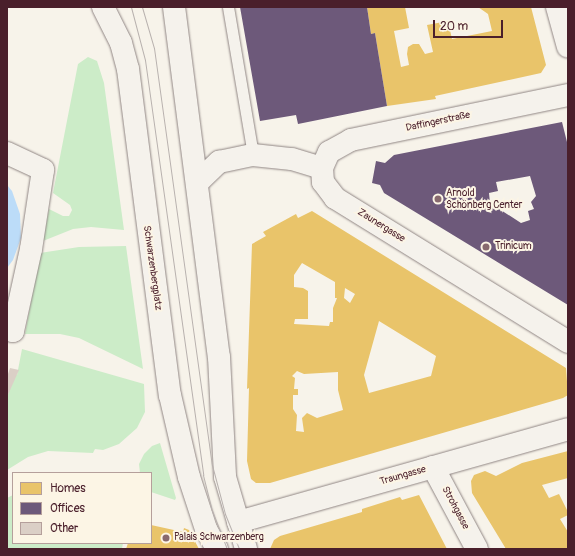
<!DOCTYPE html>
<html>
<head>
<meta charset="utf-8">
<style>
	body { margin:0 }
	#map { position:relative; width:575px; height:556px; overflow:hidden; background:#f7f3ea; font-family:Pangolin,sans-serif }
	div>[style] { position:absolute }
	.green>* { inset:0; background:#ccecc8 }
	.water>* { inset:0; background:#bcdcf8 }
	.homes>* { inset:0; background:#e9c46a }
	.offices>* { inset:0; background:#6d597a }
	.building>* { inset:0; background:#dbcfc6 }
	.roads { filter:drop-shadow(0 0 1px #908684) drop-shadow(0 0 1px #908684) }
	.lane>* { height:11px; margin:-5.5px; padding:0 5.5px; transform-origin:5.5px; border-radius:5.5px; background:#f5f2ec }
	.street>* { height:22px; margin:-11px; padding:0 11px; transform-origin:11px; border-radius:11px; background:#f5f2ec }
	.secondary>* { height:22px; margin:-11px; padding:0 11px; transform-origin:11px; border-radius:11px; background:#f5f2ec }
	.tram>* { height:1px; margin:-0.5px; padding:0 0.5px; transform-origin:0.5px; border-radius:0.5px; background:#b8b1ae }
	.dots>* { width:11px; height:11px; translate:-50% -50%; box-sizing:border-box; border:2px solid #fcf5e5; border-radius:50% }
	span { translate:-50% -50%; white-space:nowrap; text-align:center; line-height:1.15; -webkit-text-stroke:4px #fcf5e5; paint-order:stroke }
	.street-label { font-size:10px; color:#4a1f2b }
	.poi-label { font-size:10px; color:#4a1f2b }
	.left { translate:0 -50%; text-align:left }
	.frame { position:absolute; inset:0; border:8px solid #4a1f2b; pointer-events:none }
	.legend { position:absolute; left:12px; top:472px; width:140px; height:72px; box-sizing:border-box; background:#fcf5e5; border:1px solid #b59f9b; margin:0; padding:5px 7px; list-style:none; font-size:12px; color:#4a1f2b }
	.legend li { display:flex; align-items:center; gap:8px; height:20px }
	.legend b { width:20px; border:1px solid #b59f9b }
	.scale { position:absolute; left:433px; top:20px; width:70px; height:18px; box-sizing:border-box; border:2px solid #4a1f2b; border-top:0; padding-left:5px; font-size:12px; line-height:14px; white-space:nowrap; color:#4a1f2b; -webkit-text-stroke:3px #fcf5e5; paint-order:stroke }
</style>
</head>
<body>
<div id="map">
	<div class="green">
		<i style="clip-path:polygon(88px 57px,97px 61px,104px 83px,124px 230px,91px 227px,73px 229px,43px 241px,49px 209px,63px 216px,69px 216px,72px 210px,70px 205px,53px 193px,78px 64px)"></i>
		<i style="clip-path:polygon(126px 246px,143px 369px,79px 338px,60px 334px,25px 334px,40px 253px,79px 247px)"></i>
		<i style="clip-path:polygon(22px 349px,144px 384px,145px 412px,137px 428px,119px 444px,103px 450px,95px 449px,93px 453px,48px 451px,28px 457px,7px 470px,7px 397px,15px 375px,17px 375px)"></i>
		<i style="clip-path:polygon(160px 443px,176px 498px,175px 500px,151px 492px,151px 473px,140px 473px,139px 464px,144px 454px,152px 446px)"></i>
		<i style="clip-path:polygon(13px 495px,13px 543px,123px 543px,122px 549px,7px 549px,7px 498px)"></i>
	</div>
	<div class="water">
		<i style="clip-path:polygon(7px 185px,12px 191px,20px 214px,21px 238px,13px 260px,7px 268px)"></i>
	</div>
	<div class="homes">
		<i style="clip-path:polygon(367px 7px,405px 7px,409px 28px,394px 31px,401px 67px,409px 65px,407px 54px,408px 47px,413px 44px,419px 44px,425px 54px,433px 52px,427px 25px,448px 21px,452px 39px,492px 31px,488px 14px,478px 7px,531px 7px,546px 65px,541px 73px,435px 96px,436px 99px,387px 106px,375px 33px,371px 34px)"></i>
		<i style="clip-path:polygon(evenodd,312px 211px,566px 368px,568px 395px,563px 398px,270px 483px,256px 483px,251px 479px,247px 461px,249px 388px,247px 389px,252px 244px,266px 236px,263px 232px,296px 214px,298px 218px,312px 211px,302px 263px,335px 282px,335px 298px,337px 298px,333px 308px,333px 322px,330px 322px,329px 326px,294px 324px,295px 319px,308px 319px,308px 291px,303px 288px,294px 287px,294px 275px,302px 263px,312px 211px,345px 288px,355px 294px,350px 303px,344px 298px,345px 288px,312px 211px,379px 321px,436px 356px,431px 376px,369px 393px,364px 375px,379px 321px,312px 211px,297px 371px,304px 374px,338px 372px,338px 390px,343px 410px,317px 418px,307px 413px,302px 418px,304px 432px,296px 431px,297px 415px,293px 409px,293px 395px,298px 395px,298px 389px,294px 389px,295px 378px,292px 376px,297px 371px)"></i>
		<i style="clip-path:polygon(568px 451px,568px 478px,542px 485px,549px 498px,559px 494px,568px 512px,568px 515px,560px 519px,568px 532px,568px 549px,506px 549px,472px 493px,471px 481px,474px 475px,485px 471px,496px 476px,522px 463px)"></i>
		<i style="clip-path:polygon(419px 495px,447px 549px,270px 549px,274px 540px,280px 536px,362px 512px,362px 509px,400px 497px,402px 500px)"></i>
		<i style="clip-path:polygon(151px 525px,183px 532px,184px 528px,189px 530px,199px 549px,126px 549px,128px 543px,151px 543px)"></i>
	</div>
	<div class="offices">
		<i style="clip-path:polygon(240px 7px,367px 7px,371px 34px,375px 33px,387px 106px,298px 124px,296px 115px,260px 121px)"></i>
		<i style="clip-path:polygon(evenodd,562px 122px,568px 146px,568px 305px,384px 193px,380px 185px,372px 183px,376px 161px,385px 163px,394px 155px,562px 122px,530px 176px,536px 196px,531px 202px,534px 209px,528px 211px,530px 220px,521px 223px,490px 203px,489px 193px,498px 191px,496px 182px,530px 176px)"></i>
	</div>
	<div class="building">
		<i style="clip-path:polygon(10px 368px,19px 370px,7px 397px,7px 377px)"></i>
	</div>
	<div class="roads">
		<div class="lane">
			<i style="left:228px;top:7px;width:150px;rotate:80.4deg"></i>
		</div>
		<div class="street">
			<i style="left:557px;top:7px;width:41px;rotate:74.6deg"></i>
			<i style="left:568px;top:95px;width:222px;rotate:168.3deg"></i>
			<i style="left:351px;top:140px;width:25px;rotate:151deg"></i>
			<i style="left:329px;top:152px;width:17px;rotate:114deg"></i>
			<i style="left:322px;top:168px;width:14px;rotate:86deg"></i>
			<i style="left:323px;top:182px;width:20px;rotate:53deg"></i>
			<i style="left:335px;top:198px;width:274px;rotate:31.7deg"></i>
			<i style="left:7px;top:153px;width:40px;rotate:25deg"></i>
			<i style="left:43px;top:170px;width:80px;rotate:98.6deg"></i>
			<i style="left:31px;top:249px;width:84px;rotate:102.4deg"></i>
			<i style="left:13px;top:331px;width:6px;rotate:-162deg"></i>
			<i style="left:199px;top:181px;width:28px;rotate:-44deg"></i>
			<i style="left:219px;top:162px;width:35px;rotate:-12deg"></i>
			<i style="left:253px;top:155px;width:39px;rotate:6deg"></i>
			<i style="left:292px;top:159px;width:31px;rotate:17deg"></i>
			<i style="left:433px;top:467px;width:93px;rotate:61.8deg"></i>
			<i style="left:238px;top:522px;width:343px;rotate:-15.7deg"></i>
		</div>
		<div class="secondary">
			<i style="left:103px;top:7px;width:40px;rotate:63.4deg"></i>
			<i style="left:121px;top:43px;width:27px;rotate:75deg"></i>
			<i style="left:128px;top:69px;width:329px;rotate:82.7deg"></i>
			<i style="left:170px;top:395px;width:84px;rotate:77deg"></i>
			<i style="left:189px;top:477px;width:55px;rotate:71.9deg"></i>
			<i style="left:206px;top:529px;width:23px;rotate:61deg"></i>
			<i style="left:174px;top:7px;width:353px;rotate:82.7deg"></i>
			<i style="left:219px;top:357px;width:120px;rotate:87.1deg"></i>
			<i style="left:225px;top:477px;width:75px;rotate:73.7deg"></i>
		</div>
	</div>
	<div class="tram">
		<i style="left:131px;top:7px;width:55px;rotate:75.2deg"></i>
		<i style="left:145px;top:60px;width:419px;rotate:82deg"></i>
		<i style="left:203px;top:475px;width:34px;rotate:76deg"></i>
		<i style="left:211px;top:508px;width:44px;rotate:68.7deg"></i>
		<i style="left:142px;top:7px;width:43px;rotate:73.7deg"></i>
		<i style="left:154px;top:48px;width:421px;rotate:82.1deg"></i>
		<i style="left:212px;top:465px;width:51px;rotate:75.1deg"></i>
		<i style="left:225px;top:514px;width:38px;rotate:68deg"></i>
	</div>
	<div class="dots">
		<i style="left:438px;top:199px;background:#87696e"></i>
		<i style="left:486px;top:247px;background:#87696e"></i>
		<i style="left:166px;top:538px;background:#87696e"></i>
	</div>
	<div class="street-label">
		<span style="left:438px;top:122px;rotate:-12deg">Daffingerstraße</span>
		<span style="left:381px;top:226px;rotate:32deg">Zaunergasse</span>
		<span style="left:152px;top:268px;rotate:82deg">Schwarzenbergplatz</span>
		<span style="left:403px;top:476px;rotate:-16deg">Traungasse</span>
		<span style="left:455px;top:508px;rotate:62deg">Strohgasse</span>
	</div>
	<div class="poi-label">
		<span class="left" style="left:446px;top:199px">Arnold<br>Schönberg Center</span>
		<span class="left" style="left:495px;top:247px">Trinicum</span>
		<span class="left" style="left:174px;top:538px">Palais Schwarzenberg</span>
	</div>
	<div class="frame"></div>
	<ul class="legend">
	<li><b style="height:11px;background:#e9c46a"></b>Homes</li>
	<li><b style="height:11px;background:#6d597a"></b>Offices</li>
	<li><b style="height:11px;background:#dbcfc6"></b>Other</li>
	</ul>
	<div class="scale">20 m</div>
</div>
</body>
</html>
